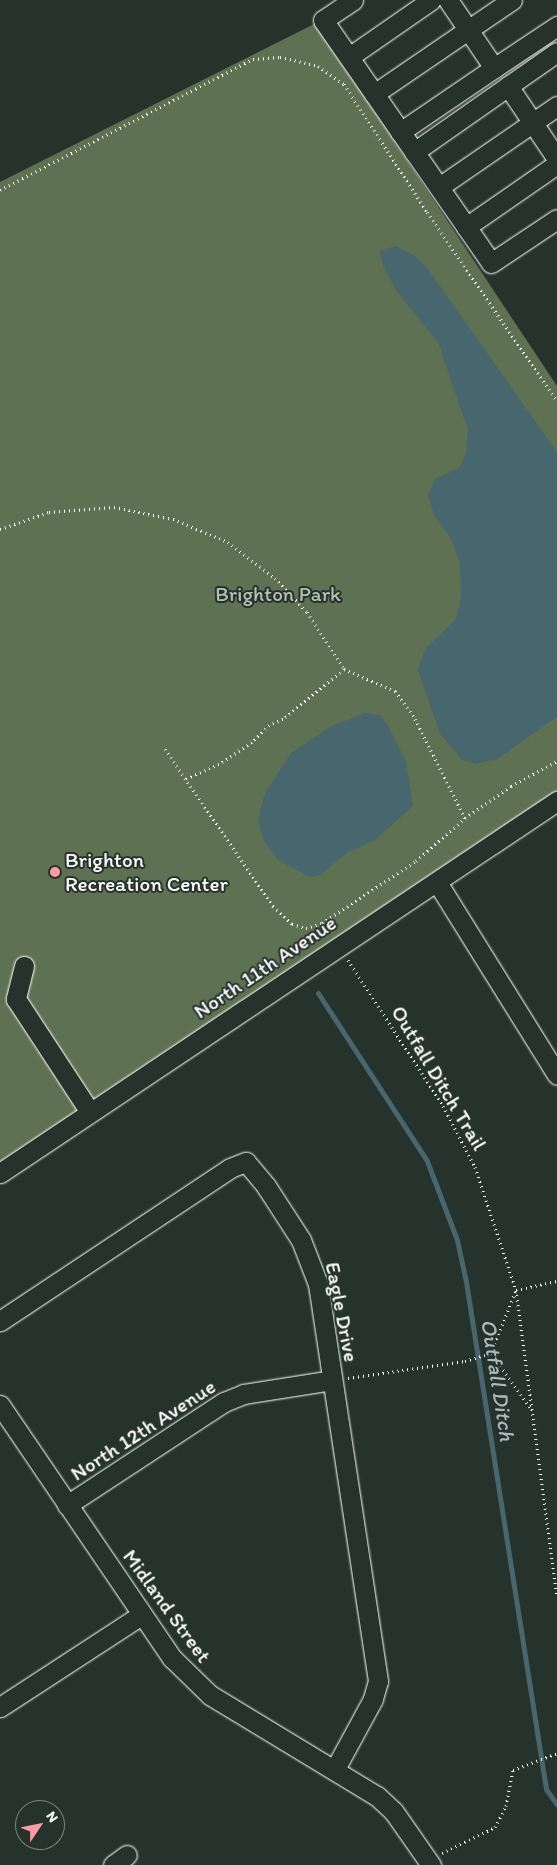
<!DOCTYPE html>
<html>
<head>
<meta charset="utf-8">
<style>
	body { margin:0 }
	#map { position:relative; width:557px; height:1865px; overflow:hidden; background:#26332d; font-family:Itim,sans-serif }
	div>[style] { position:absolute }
	.green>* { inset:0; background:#5f7153 }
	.water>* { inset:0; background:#47666d }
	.stream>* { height:5px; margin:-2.5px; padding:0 2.5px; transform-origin:2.5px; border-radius:2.5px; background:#47666d }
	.path>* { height:3px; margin-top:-1.5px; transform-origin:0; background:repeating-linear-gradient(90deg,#fff 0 1px,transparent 0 5px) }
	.roads { filter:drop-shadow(0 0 1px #fff) drop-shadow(0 0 1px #fff) }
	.minor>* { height:19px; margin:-9.5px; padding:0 9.5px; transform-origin:9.5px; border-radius:9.5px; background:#26332d }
	.dots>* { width:14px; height:14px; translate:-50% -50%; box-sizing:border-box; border:2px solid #26332d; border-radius:50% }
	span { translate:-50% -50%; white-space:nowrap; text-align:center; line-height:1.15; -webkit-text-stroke:4px #26332d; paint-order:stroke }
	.park-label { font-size:21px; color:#b7bfb2 }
	.poi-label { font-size:21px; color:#fff }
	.left { translate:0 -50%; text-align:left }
	.street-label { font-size:21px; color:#fff }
	.water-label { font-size:22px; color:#acbabd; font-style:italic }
	.north { position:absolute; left:15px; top:1800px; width:50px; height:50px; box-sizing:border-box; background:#26332d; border:1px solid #7d8581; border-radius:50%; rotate:56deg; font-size:14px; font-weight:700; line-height:20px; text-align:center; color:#fff }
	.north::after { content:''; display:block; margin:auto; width:18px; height:22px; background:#ff9aa2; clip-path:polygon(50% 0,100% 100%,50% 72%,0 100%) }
</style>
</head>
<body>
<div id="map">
	<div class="green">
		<i style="clip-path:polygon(316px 23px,557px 386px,557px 802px,0 1173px,0 182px)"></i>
	</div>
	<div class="water">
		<i style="clip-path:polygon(396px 246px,415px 256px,428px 269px,557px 452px,557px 717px,497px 759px,476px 764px,462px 760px,440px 734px,418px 670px,425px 649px,456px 619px,461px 598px,460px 563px,451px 539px,434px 515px,428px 495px,435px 479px,459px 468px,466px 454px,468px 430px,438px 342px,397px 292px,383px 266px,380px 251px)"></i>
		<i style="clip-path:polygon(365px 713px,380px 715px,388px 726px,406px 761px,413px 806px,376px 839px,347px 853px,320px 875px,310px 877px,278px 860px,264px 841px,258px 820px,265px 793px,291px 753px,330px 727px)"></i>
	</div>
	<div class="stream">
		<i style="left:318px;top:993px;width:200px;rotate:57deg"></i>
		<i style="left:427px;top:1161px;width:85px;rotate:69.2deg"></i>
		<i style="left:457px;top:1240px;width:43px;rotate:77.9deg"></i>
		<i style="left:466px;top:1282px;width:513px;rotate:81.03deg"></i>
		<i style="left:546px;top:1789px;width:19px;rotate:55deg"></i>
	</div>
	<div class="path">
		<i style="left:0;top:190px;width:285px;rotate:-27.4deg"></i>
		<i style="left:253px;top:59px;width:27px;rotate:-4deg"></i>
		<i style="left:280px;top:57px;width:39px;rotate:13deg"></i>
		<i style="left:318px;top:66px;width:32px;rotate:35deg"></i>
		<i style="left:344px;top:84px;width:153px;rotate:57deg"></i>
		<i style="left:427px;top:212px;width:229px;rotate:55.5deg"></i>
		<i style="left:0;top:529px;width:52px;rotate:-19.1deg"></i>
		<i style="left:49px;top:512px;width:65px;rotate:-4.4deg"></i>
		<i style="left:114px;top:507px;width:60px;rotate:11.5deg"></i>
		<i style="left:173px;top:519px;width:60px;rotate:22.7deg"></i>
		<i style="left:228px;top:542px;width:59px;rotate:37.5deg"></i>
		<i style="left:275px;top:578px;width:47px;rotate:46.7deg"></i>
		<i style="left:307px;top:612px;width:68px;rotate:57deg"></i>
		<i style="left:344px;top:669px;width:79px;rotate:140.7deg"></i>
		<i style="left:283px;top:719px;width:15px;rotate:157deg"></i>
		<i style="left:269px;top:725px;width:24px;rotate:135deg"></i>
		<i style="left:252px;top:742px;width:40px;rotate:146deg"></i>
		<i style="left:219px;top:764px;width:37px;rotate:156deg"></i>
		<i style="left:344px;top:669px;width:56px;rotate:23.3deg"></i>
		<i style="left:395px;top:691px;width:34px;rotate:54deg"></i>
		<i style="left:415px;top:719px;width:111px;rotate:63.2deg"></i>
		<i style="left:165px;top:749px;width:191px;rotate:55.5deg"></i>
		<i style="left:273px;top:906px;width:26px;rotate:43deg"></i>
		<i style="left:292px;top:924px;width:15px;rotate:16deg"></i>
		<i style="left:306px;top:928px;width:17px;rotate:-17deg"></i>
		<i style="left:322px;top:923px;width:113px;rotate:-33.4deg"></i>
		<i style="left:416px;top:861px;width:65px;rotate:-41.3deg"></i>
		<i style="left:465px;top:818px;width:56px;rotate:-34.8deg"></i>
		<i style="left:511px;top:786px;width:52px;rotate:-28.5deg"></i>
		<i style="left:322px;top:923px;width:14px;rotate:54deg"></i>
		<i style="left:348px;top:960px;width:174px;rotate:56.9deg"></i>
		<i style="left:443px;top:1106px;width:69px;rotate:62.3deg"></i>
		<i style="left:475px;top:1167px;width:130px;rotate:71.6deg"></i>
		<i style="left:516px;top:1290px;width:309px;rotate:82.4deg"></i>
		<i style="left:348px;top:1378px;width:118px;rotate:-8.3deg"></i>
		<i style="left:465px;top:1361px;width:27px;rotate:-17deg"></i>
		<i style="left:530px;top:1407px;width:67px;rotate:-125.8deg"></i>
		<i style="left:491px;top:1353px;width:68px;rotate:-68.4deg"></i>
		<i style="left:516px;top:1290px;width:42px;rotate:-12.4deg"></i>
		<i style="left:442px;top:1853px;width:59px;rotate:-26.1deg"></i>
		<i style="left:495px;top:1827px;width:24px;rotate:-62deg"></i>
		<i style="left:506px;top:1806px;width:37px;rotate:-79deg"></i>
		<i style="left:513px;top:1770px;width:47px;rotate:-21.1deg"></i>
	</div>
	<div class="roads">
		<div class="minor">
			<i style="left:353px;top:0;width:36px;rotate:146deg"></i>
			<i style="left:323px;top:20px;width:295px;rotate:55.3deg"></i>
			<i style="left:491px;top:263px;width:79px;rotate:-33.7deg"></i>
			<i style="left:448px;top:0;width:82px;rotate:55.9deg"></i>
			<i style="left:494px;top:68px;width:76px;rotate:-33.7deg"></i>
			<i style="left:349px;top:57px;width:100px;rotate:-34.8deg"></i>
			<i style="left:508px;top:86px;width:88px;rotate:56.1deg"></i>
			<i style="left:374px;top:94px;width:167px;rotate:-34.3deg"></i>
			<i style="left:400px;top:132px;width:114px;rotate:-34.2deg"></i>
			<i style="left:414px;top:152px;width:174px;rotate:-35deg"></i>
			<i style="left:439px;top:187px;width:143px;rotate:-34.5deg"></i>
			<i style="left:466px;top:227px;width:111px;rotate:-34.7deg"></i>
			<i style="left:437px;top:882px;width:227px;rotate:58.1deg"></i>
			<i style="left:24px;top:966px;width:34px;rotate:104deg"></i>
			<i style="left:16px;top:999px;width:135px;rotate:56.8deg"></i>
			<i style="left:0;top:1173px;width:670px;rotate:-33.74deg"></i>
			<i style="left:0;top:1321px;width:276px;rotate:-33.6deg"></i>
			<i style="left:230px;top:1168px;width:17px;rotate:-21deg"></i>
			<i style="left:246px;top:1162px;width:31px;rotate:50deg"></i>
			<i style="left:266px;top:1186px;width:64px;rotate:57.1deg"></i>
			<i style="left:301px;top:1240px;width:47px;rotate:68.9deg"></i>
			<i style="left:318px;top:1284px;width:402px;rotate:81.4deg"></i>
			<i style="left:378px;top:1681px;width:19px;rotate:106deg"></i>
			<i style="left:373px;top:1699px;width:80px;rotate:118.5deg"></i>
			<i style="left:0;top:1405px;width:306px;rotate:55.8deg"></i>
			<i style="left:172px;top:1658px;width:53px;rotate:44.2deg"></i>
			<i style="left:210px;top:1695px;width:195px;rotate:31.2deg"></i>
			<i style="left:377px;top:1796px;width:23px;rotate:43deg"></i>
			<i style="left:394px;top:1812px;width:65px;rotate:55.1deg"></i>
			<i style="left:67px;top:1505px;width:188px;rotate:-33.3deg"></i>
			<i style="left:224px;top:1402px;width:22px;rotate:-22deg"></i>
			<i style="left:244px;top:1394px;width:89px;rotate:-9deg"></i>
			<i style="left:0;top:1707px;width:168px;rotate:-33.1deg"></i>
			<i style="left:113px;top:1865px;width:17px;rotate:-36deg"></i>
		</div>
	</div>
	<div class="dots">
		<i style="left:55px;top:872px;background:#ff9aa2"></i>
	</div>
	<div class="park-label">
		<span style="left:278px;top:594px">Brighton Park</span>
	</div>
	<div class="poi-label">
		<span class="left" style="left:65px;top:872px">Brighton<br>Recreation Center</span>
	</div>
	<div class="street-label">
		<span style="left:265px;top:967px;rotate:-34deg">North 11th Avenue</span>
		<span style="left:439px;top:1078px;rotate:59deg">Outfall Ditch Trail</span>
		<span style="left:342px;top:1312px;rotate:79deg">Eagle Drive</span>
		<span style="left:143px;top:1430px;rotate:-33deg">North 12th Avenue</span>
		<span style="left:167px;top:1606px;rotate:54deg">Midland Street</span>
	</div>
	<div class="water-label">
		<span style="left:498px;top:1380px;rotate:81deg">Outfall Ditch</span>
	</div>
	<div class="north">N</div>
</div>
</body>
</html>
